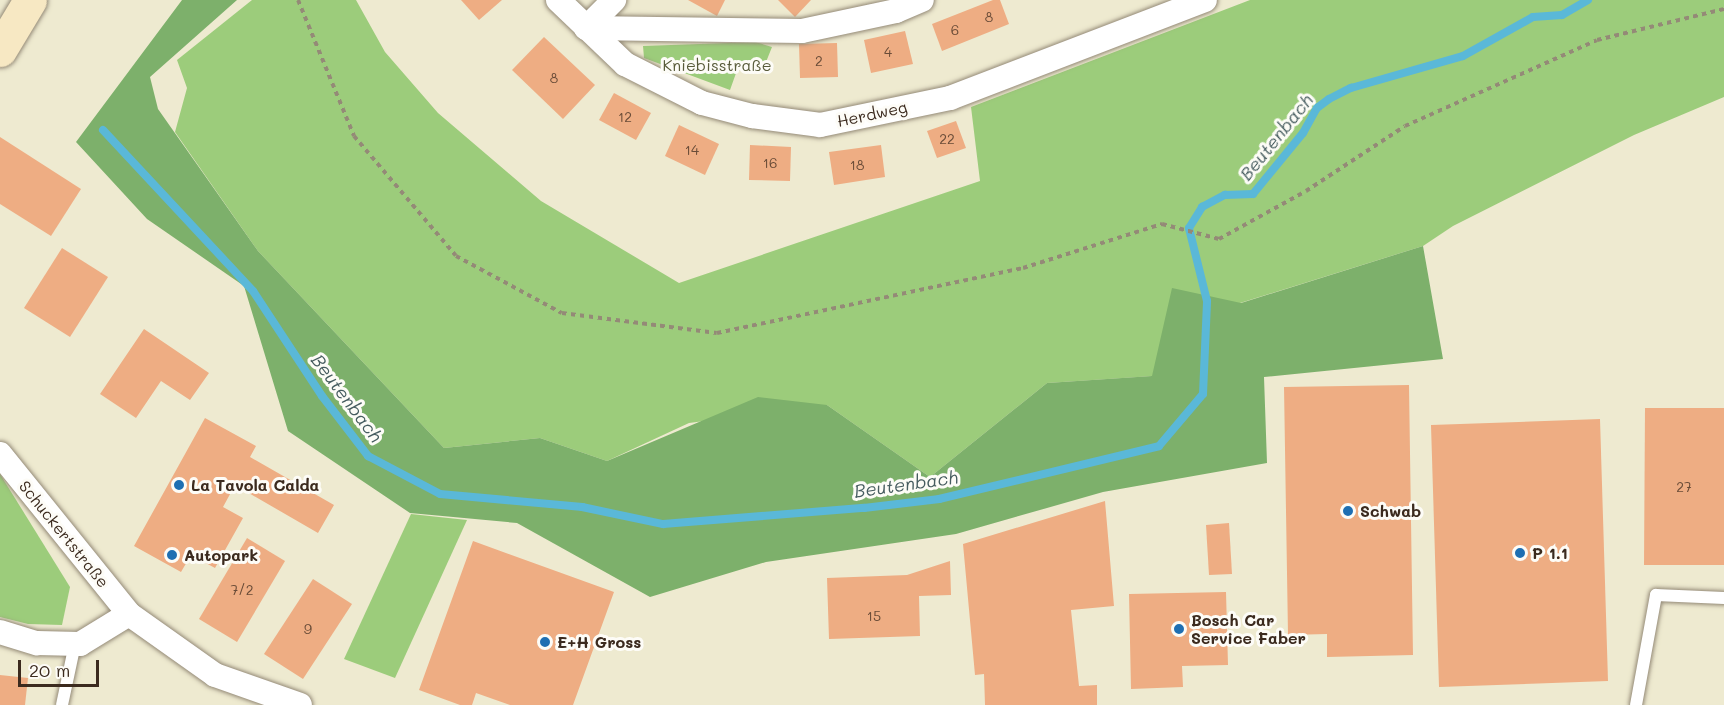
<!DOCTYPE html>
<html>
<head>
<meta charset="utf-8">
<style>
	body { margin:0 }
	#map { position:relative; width:1724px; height:705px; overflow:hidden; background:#eeead0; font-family:Mali,sans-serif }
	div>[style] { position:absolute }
	.green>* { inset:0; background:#9ccc7b }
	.forest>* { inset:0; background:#7db06b }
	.stream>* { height:8px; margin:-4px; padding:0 4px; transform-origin:4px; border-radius:4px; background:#5ab8d8 }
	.building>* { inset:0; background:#eead83 }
	.path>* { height:4px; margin-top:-2px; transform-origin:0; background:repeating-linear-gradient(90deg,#948a77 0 4.5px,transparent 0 9px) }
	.roads { filter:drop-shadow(0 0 2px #948a77) drop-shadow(0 0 2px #948a77) }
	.lane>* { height:12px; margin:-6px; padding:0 6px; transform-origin:6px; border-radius:6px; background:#fff }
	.street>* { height:24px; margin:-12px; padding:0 12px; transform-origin:12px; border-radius:12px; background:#fff }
	.secondary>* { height:33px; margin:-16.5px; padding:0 16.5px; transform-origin:16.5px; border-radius:16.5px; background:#f7e8c3 }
	.dots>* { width:16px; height:16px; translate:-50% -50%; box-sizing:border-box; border:3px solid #fdfcf7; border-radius:50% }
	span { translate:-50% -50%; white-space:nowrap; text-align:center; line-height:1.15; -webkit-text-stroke:6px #fdfcf7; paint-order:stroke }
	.number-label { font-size:14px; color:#684b37 }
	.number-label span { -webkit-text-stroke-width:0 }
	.park-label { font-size:16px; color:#585b3a }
	.street-label { font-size:16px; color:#3b2a1e }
	.poi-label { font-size:16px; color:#3b2a1e; font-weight:700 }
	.left { translate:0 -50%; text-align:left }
	.water-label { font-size:18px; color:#465c5f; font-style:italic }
	.scale { position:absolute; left:18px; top:660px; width:81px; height:27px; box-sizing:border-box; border:3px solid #3b2a1e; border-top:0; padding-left:8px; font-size:18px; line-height:21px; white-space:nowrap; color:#3b2a1e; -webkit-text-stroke:4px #fdfcf7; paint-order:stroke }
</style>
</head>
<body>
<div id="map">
	<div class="green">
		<i style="clip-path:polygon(252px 0,356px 0,385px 52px,438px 113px,541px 201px,679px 283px,980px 181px,971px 107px,1250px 0,1724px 0,1724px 97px,1634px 135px,1453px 226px,1423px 246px,1240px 303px,1153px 376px,1047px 383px,930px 477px,827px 405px,689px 423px,607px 461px,540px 438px,444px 448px,258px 251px,175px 132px,187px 88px,177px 60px)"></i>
		<i style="clip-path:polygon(756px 42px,772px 47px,766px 62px,740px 62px,730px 90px,644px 58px,643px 46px)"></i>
		<i style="clip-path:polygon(0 474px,70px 587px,62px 625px,28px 624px,0 617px)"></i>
		<i style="clip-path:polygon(411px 514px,467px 520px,395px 678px,344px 659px)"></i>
	</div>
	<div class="forest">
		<i style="clip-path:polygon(182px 0,237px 0,150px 77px,158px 109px,258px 251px,444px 448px,540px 438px,607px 461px,758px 397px,827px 405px,930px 477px,1047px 383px,1152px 376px,1172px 288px,1241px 303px,1423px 246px,1443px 359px,1264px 377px,1267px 463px,1103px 492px,956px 534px,766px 562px,650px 597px,517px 523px,410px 513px,288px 431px,244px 286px,147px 219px,76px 142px)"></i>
	</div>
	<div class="stream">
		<i style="left:103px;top:130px;width:220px;rotate:47deg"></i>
		<i style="left:253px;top:291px;width:126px;rotate:56.7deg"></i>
		<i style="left:322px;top:396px;width:76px;rotate:52.5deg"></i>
		<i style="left:368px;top:456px;width:81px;rotate:27.8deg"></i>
		<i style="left:440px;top:494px;width:143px;rotate:5.2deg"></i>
		<i style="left:582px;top:507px;width:83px;rotate:11.9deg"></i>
		<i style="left:663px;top:524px;width:202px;rotate:-4.6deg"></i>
		<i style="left:864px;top:508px;width:76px;rotate:-6.8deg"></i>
		<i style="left:939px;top:499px;width:226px;rotate:-13.5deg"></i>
		<i style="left:1159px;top:446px;width:68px;rotate:-49.8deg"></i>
		<i style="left:1203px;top:394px;width:93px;rotate:-87.5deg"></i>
		<i style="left:1207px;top:301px;width:75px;rotate:-103.9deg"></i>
		<i style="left:1189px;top:228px;width:25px;rotate:-58deg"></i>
		<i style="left:1202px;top:207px;width:26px;rotate:-28deg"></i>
		<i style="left:1225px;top:195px;width:28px;rotate:-2deg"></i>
		<i style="left:1253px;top:194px;width:79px;rotate:-50.7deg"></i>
		<i style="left:1303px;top:133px;width:29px;rotate:-61deg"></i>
		<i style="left:1317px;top:108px;width:15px;rotate:-37deg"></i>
		<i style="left:1329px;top:99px;width:25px;rotate:-27deg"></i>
		<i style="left:1351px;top:88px;width:116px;rotate:-15.9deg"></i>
		<i style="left:1463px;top:56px;width:80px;rotate:-29.1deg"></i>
		<i style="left:1533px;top:17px;width:29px;rotate:-4deg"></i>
		<i style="left:1562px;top:15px;width:30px;rotate:-30deg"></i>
	</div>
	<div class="building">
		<i style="clip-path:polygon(461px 0,502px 0,479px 20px)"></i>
		<i style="clip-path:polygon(688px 0,725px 0,717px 16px)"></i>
		<i style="clip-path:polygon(778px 0,811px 0,795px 17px)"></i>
		<i style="clip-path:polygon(993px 0,1000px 0,1009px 24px,942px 51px,932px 24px)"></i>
		<i style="clip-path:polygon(905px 31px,913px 64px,871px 73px,864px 40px)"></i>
		<i style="clip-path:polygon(544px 37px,595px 85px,563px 119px,512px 70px)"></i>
		<i style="clip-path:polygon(837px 43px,838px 77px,800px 78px,799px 44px)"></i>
		<i style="clip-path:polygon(614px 93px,651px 113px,636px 140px,599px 120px)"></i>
		<i style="clip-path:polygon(956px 121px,966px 148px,937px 158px,927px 131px)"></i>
		<i style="clip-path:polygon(679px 125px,719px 144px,705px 175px,665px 156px)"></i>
		<i style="clip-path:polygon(0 137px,81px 189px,51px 236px,0 204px)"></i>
		<i style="clip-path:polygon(750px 145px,791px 147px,790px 181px,749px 180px)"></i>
		<i style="clip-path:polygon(881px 145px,885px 177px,834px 185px,829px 152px)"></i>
		<i style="clip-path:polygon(62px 248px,108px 277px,70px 337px,24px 308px)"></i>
		<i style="clip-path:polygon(144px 329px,209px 373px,190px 400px,161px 381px,136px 418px,100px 394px)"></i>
		<i style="clip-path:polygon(1409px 385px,1413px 655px,1327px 657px,1327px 634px,1288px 635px,1284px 387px)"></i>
		<i style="clip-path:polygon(1645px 408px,1724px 408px,1724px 565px,1644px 565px)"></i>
		<i style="clip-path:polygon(205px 418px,256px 446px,250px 457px,334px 505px,318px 533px,235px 485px,223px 507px,243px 518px,215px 568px,191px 555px,181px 572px,134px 546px)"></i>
		<i style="clip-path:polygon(1600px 419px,1608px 681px,1439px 687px,1431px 425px)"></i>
		<i style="clip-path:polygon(1105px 501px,1114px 606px,1071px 610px,1079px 686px,1097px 685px,1097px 705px,985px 705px,984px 674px,975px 675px,963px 544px)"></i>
		<i style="clip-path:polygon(1229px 523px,1232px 574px,1209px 575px,1206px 525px)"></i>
		<i style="clip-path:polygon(247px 538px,285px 561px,237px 642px,199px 619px)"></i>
		<i style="clip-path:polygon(473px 541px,614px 592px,573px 705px,510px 705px,476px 693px,472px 705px,460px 705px,419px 690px)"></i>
		<i style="clip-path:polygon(950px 561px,951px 595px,919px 596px,920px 636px,829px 639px,827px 578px,907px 575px)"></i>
		<i style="clip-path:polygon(313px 579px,352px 604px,303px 679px,264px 654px)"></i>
		<i style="clip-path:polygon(1226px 592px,1228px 665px,1182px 666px,1183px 687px,1131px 689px,1129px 594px)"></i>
		<i style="clip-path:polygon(0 675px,28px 678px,25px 705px,0 705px)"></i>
	</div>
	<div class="path">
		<i style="left:298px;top:0;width:147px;rotate:67.6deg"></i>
		<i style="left:354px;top:136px;width:157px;rotate:49.6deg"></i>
		<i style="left:456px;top:256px;width:120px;rotate:28.3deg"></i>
		<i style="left:562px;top:313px;width:156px;rotate:7.4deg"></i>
		<i style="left:717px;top:333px;width:313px;rotate:-12deg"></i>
		<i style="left:1023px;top:268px;width:146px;rotate:-17.6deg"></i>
		<i style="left:1162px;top:224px;width:59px;rotate:14.7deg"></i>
		<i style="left:1219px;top:239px;width:99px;rotate:-28.9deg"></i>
		<i style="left:1306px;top:191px;width:118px;rotate:-33.3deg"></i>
		<i style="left:1405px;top:126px;width:210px;rotate:-24.1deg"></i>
		<i style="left:1597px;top:40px;width:131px;rotate:-13.7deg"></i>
	</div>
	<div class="roads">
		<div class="lane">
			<i style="left:62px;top:705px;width:62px;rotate:-78deg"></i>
			<i style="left:1636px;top:705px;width:112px;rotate:-79.7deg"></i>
			<i style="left:1656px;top:595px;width:68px;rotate:2.5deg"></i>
		</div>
		<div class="street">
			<i style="left:558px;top:0;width:93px;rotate:43.7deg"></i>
			<i style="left:625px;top:64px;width:86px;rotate:26.9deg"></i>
			<i style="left:702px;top:103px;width:52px;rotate:14.6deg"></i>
			<i style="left:752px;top:116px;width:69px;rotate:7.5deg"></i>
			<i style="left:820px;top:125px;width:133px;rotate:-11.7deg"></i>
			<i style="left:950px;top:98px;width:273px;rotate:-21deg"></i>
			<i style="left:586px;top:28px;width:216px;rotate:0.8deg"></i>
			<i style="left:802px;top:31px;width:96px;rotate:-12deg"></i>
			<i style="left:896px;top:11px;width:28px;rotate:-23deg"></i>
			<i style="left:586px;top:28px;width:40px;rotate:-45deg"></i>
			<i style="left:0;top:454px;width:206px;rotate:51.1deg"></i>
			<i style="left:129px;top:614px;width:105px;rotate:35.3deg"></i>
			<i style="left:215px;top:675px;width:90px;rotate:19.4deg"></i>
			<i style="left:0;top:632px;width:39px;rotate:17deg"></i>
			<i style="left:37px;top:643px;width:43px;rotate:1.3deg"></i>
			<i style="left:80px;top:644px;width:57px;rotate:-31.5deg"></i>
		</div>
		<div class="secondary">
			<i style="left:0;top:50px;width:58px;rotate:-59deg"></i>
		</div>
	</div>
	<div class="dots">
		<i style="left:179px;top:485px;background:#1f6fb2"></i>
		<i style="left:1348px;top:511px;background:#1f6fb2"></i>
		<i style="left:1520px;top:553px;background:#1f6fb2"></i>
		<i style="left:172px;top:555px;background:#1f6fb2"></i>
		<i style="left:1179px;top:629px;background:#1f6fb2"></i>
		<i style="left:545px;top:642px;background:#1f6fb2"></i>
	</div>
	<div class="number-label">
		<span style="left:989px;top:17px">8</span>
		<span style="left:955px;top:30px">6</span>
		<span style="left:888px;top:52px">4</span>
		<span style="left:819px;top:61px">2</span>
		<span style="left:554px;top:78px">8</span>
		<span style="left:625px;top:117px">12</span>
		<span style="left:947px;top:139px">22</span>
		<span style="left:692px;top:150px">14</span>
		<span style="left:770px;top:163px">16</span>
		<span style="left:857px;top:165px">18</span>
		<span style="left:1684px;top:487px">27</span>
		<span style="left:242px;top:590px">7/2</span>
		<span style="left:874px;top:616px">15</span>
		<span style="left:308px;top:629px">9</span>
	</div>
	<div class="park-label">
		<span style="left:717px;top:65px">Kniebisstraße</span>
	</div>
	<div class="street-label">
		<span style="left:872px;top:114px;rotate:-12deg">Herdweg</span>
		<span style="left:64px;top:534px;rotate:51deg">Schuckertstraße</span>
	</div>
	<div class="poi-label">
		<span class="left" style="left:191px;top:485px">La Tavola Calda</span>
		<span class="left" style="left:1360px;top:511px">Schwab</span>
		<span class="left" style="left:1532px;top:553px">P 1.1</span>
		<span class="left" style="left:184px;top:555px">Autopark</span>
		<span class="left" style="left:1191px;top:629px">Bosch Car<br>Service Faber</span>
		<span class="left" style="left:557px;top:642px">E+H Gross</span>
	</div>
	<div class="water-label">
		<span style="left:1276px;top:137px;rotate:-51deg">Beutenbach</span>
		<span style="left:347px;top:398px;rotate:53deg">Beutenbach</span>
		<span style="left:906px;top:484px;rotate:-8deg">Beutenbach</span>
	</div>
	<div class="scale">20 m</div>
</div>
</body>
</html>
